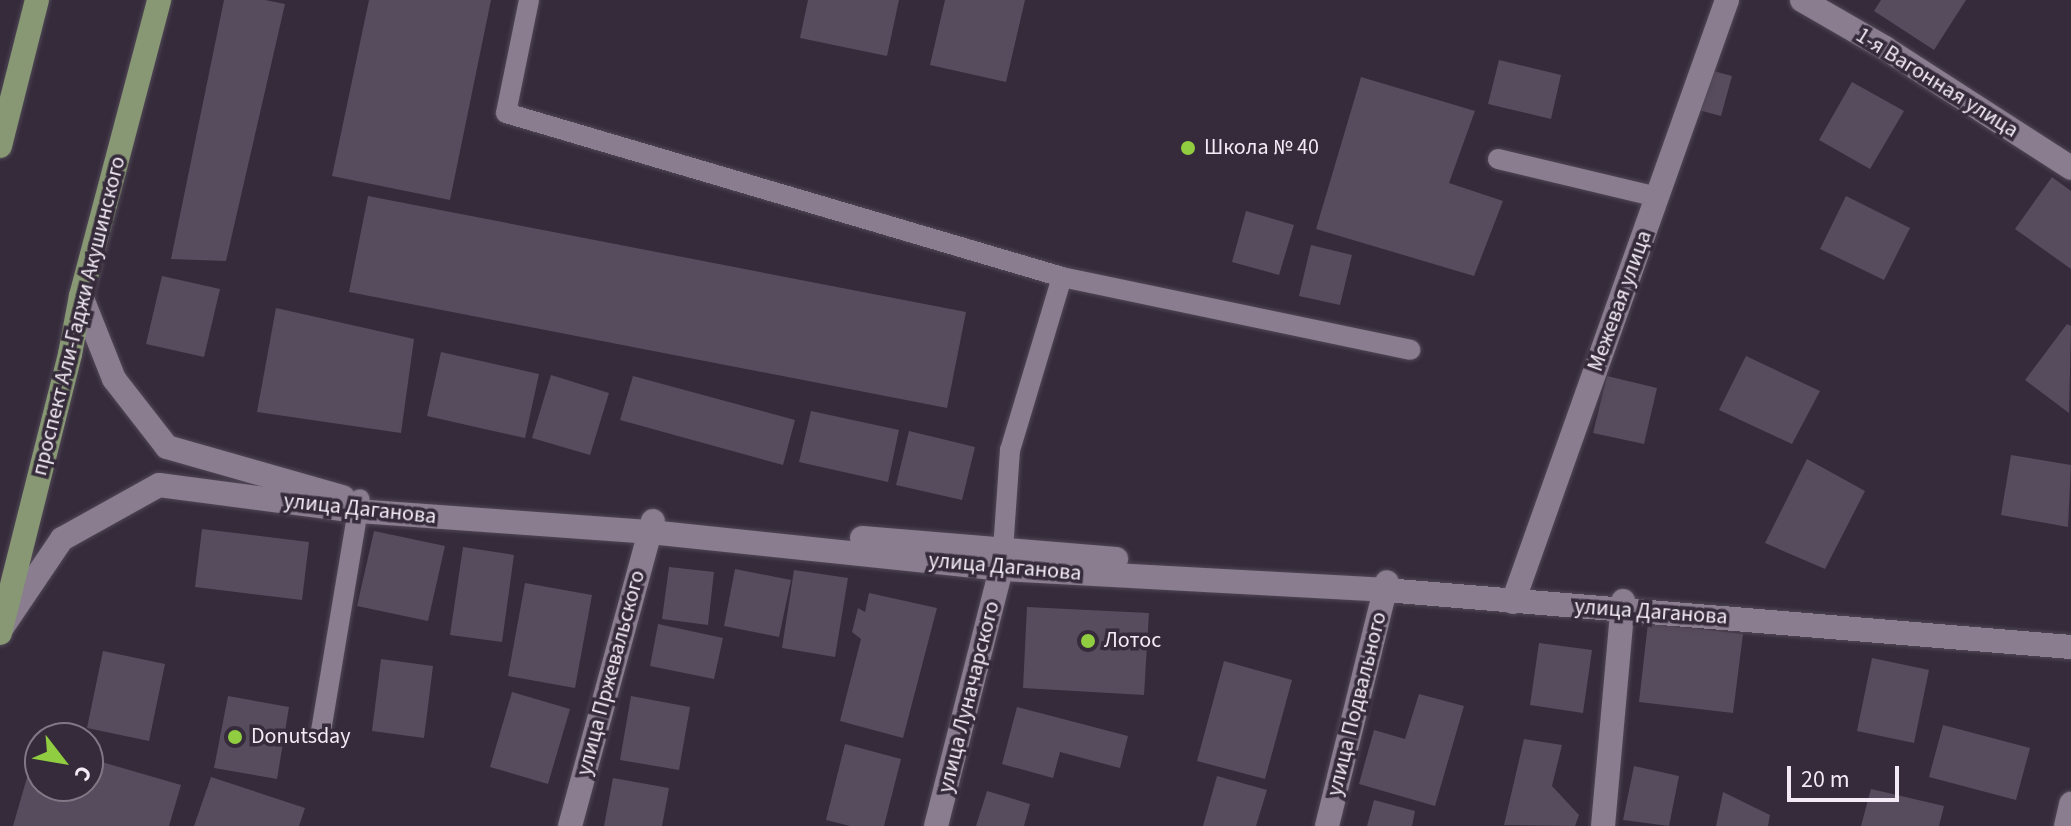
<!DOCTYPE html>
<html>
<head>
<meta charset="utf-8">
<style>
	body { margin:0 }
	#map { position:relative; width:2071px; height:826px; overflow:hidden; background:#352b3b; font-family:"Source Sans 3",sans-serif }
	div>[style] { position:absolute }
	.building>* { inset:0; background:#574c5d }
	.roads { filter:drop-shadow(0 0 2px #504755) drop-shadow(0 0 2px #504755) }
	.lane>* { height:20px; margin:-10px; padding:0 10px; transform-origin:10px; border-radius:10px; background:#897d8f }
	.street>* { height:24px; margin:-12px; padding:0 12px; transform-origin:12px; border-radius:12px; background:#897d8f }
	.secondary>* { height:24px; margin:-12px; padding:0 12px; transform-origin:12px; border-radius:12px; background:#897d8f }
	.primary>* { height:24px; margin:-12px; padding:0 12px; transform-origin:12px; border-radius:12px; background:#889874 }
	.dots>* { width:22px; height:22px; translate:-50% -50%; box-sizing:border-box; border:4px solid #352b3b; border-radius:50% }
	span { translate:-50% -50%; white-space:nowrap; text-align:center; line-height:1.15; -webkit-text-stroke:7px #352b3b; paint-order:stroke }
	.street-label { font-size:22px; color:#f2ebf5 }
	.poi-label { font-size:22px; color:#f2ebf5 }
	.left { translate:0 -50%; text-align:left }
	.north { position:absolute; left:24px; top:722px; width:80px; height:80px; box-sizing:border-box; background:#352b3b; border:2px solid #817885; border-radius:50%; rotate:121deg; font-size:22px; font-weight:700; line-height:32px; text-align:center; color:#f2ebf5 }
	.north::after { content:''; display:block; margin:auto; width:28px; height:36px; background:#90cd40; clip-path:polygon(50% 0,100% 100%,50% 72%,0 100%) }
	.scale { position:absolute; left:1787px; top:766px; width:112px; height:36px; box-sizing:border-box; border:4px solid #f2ebf5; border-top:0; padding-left:10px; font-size:24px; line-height:28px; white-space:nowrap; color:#f2ebf5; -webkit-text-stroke:6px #352b3b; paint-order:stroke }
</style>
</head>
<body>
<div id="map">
	<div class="building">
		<i style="clip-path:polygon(224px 0,265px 0,285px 4px,226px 261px,171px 259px)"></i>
		<i style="clip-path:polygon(369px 0,491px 0,450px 200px,332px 176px)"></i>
		<i style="clip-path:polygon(808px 0,899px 0,887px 56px,800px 38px)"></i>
		<i style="clip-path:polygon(945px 0,1025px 0,1006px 82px,930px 65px)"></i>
		<i style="clip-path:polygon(1881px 0,1966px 0,1934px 50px,1874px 11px)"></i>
		<i style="clip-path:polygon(1499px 60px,1561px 75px,1551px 119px,1488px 104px)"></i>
		<i style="clip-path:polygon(1702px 68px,1732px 76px,1721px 116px,1691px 108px)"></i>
		<i style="clip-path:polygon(1361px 77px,1475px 111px,1449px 183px,1503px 201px,1474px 276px,1316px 229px)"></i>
		<i style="clip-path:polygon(1852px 82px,1904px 111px,1870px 169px,1819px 140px)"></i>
		<i style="clip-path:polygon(2052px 177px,2071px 191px,2071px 269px,2015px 229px)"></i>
		<i style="clip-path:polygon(368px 196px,966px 312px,947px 408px,349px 292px)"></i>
		<i style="clip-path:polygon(1846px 196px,1910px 228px,1884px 280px,1820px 249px)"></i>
		<i style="clip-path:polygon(1246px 211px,1294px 225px,1279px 275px,1232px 262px)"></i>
		<i style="clip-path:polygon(1311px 245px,1352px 255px,1340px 305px,1299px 296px)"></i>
		<i style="clip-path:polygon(162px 276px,220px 289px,204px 357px,146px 344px)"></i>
		<i style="clip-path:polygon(276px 308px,414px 339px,401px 433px,257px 412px)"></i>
		<i style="clip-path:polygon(2067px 324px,2071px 326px,2069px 413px,2025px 380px)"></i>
		<i style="clip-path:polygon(441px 352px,539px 374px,525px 438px,427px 416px)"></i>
		<i style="clip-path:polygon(1746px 356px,1820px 391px,1792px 444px,1719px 410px)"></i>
		<i style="clip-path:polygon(551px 375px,609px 393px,590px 455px,532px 438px)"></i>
		<i style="clip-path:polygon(633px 376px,795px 420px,783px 465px,620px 420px)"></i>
		<i style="clip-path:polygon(1607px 376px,1657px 388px,1644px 444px,1593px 433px)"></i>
		<i style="clip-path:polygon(811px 411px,899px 430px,888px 482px,799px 462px)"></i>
		<i style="clip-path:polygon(909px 431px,975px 447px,962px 500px,896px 485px)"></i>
		<i style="clip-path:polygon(2011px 455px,2071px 465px,2068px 527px,2001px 515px)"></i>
		<i style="clip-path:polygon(1807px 459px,1865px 491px,1825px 569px,1765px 543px)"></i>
		<i style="clip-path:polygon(202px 529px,309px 542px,302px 600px,195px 587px)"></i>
		<i style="clip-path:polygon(374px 531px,445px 546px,428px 621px,357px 606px)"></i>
		<i style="clip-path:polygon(463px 547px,514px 555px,502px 642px,450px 635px)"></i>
		<i style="clip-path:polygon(669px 567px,714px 572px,708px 625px,662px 619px)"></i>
		<i style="clip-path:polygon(735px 569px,791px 580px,779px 637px,724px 626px)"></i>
		<i style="clip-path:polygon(794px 570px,848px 578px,835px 657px,782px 648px)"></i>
		<i style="clip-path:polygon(525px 583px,592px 595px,575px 688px,508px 676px)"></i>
		<i style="clip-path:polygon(869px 593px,937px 608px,903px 738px,840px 721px,861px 639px,852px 632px,858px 608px,865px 612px)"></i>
		<i style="clip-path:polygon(1027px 607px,1149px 613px,1144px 695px,1023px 688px)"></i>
		<i style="clip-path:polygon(1648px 623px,1743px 634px,1733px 713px,1639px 702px)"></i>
		<i style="clip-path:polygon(658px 624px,723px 638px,714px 679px,650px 666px)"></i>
		<i style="clip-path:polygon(1539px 643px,1592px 650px,1583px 713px,1530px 705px)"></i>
		<i style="clip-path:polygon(103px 651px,165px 664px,149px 741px,87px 728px)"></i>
		<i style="clip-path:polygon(1872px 658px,1929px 670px,1914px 743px,1857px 731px)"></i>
		<i style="clip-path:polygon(381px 659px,433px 666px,424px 738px,372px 731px)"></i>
		<i style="clip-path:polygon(1224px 661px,1292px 680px,1265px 779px,1197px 761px)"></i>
		<i style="clip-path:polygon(512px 692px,570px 709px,548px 784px,490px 767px)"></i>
		<i style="clip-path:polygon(1419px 694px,1464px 706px,1435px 806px,1359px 784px,1374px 730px,1405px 739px)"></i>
		<i style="clip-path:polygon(228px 696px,289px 707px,277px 779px,214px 768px)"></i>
		<i style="clip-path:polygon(631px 696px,690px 707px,679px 770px,620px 760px)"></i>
		<i style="clip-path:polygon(1017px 707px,1128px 736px,1120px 768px,1060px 752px,1053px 778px,1002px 764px)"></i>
		<i style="clip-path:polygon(1943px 725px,2030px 748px,2016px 800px,1929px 777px)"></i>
		<i style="clip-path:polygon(1524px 739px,1562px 745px,1552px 786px,1579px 815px,1575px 826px,1504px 825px)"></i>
		<i style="clip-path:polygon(37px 743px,40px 744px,40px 786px,88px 786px,88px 758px,181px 785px,169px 826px,13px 826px)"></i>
		<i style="clip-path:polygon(845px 744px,901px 759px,884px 826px,850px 826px,826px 820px)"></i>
		<i style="clip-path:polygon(1634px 766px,1679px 776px,1669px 826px,1623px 820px)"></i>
		<i style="clip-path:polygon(1217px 776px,1267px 790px,1256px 826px,1203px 826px)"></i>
		<i style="clip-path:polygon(211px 777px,305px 808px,299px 826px,194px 826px)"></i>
		<i style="clip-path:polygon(613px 778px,669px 788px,662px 826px,604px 826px)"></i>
		<i style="clip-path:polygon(1871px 789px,1944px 806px,1939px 826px,1861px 826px)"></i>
		<i style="clip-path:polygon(987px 791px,1030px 804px,1024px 826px,976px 826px)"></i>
		<i style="clip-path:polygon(1723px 792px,1770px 815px,1768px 826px,1716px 826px)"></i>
		<i style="clip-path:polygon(1374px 800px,1415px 811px,1412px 826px,1367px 826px)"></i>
	</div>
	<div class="roads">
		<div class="lane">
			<i style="left:529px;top:0;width:115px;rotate:101.5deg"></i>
			<i style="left:506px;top:113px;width:580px;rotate:16.43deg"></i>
			<i style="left:1062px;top:277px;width:181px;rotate:106.7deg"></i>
			<i style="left:1010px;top:450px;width:115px;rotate:94deg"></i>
			<i style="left:1498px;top:159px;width:164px;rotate:13.4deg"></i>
			<i style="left:1062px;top:277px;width:356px;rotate:11.8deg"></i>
			<i style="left:321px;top:731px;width:235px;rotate:-80.5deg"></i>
		</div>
		<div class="street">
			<i style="left:1802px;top:0;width:96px;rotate:30deg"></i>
			<i style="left:1885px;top:48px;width:221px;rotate:32.8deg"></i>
			<i style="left:1513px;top:602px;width:639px;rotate:-70.43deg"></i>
			<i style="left:570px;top:826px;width:316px;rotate:-74.8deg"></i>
			<i style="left:936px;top:826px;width:265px;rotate:-75.8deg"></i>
			<i style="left:1327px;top:826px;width:251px;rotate:-76.2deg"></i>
			<i style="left:1603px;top:826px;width:226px;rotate:-84.9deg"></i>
			<i style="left:2066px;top:826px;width:23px;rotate:-77deg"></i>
		</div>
		<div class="secondary">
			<i style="left:81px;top:296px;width:89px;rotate:68.3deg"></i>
			<i style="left:114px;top:379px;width:86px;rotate:52.1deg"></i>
			<i style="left:167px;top:447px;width:183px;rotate:15.9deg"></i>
			<i style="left:862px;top:538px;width:255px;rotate:4.7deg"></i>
			<i style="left:3px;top:626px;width:105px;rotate:-55.9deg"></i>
			<i style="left:62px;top:539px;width:111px;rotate:-29.1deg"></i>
			<i style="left:159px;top:485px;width:200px;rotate:7.5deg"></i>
			<i style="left:357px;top:511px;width:294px;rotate:4.1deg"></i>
			<i style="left:650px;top:532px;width:353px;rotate:6deg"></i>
			<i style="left:1001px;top:569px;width:385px;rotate:3.1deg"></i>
			<i style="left:1385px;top:590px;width:688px;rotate:4.75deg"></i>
		</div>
		<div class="primary">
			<i style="left:0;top:146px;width:151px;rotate:-75.8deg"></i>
			<i style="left:0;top:633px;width:288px;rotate:-75.9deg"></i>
			<i style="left:70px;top:354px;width:59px;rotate:-79.3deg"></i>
			<i style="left:81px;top:296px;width:306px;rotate:-75.2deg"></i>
		</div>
	</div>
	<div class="dots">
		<i style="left:1188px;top:148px;background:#90cd40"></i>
		<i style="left:1088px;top:641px;background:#90cd40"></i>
		<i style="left:235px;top:737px;background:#90cd40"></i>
	</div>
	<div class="street-label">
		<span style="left:1937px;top:83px;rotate:32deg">1-я Вагонная улица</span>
		<span style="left:1620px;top:301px;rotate:-70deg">Межевая улица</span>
		<span style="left:79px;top:316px;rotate:-76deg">проспект Али-Гаджи Акушинского</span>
		<span style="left:360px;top:509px;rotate:6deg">улица Даганова</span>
		<span style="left:1005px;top:567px;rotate:5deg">улица Даганова</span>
		<span style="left:1651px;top:612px;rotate:4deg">улица Даганова</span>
		<span style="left:611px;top:673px;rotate:-75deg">улица Пржевальского</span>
		<span style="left:969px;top:697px;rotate:-76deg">улица Луначарского</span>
		<span style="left:1357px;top:704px;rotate:-76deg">улица Подвального</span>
	</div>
	<div class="poi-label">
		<span class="left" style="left:1204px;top:148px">Школа № 40</span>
		<span class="left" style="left:1104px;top:641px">Лотос</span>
		<span class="left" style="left:251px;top:737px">Donutsday</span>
	</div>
	<div class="north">С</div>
	<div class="scale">20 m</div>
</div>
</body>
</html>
